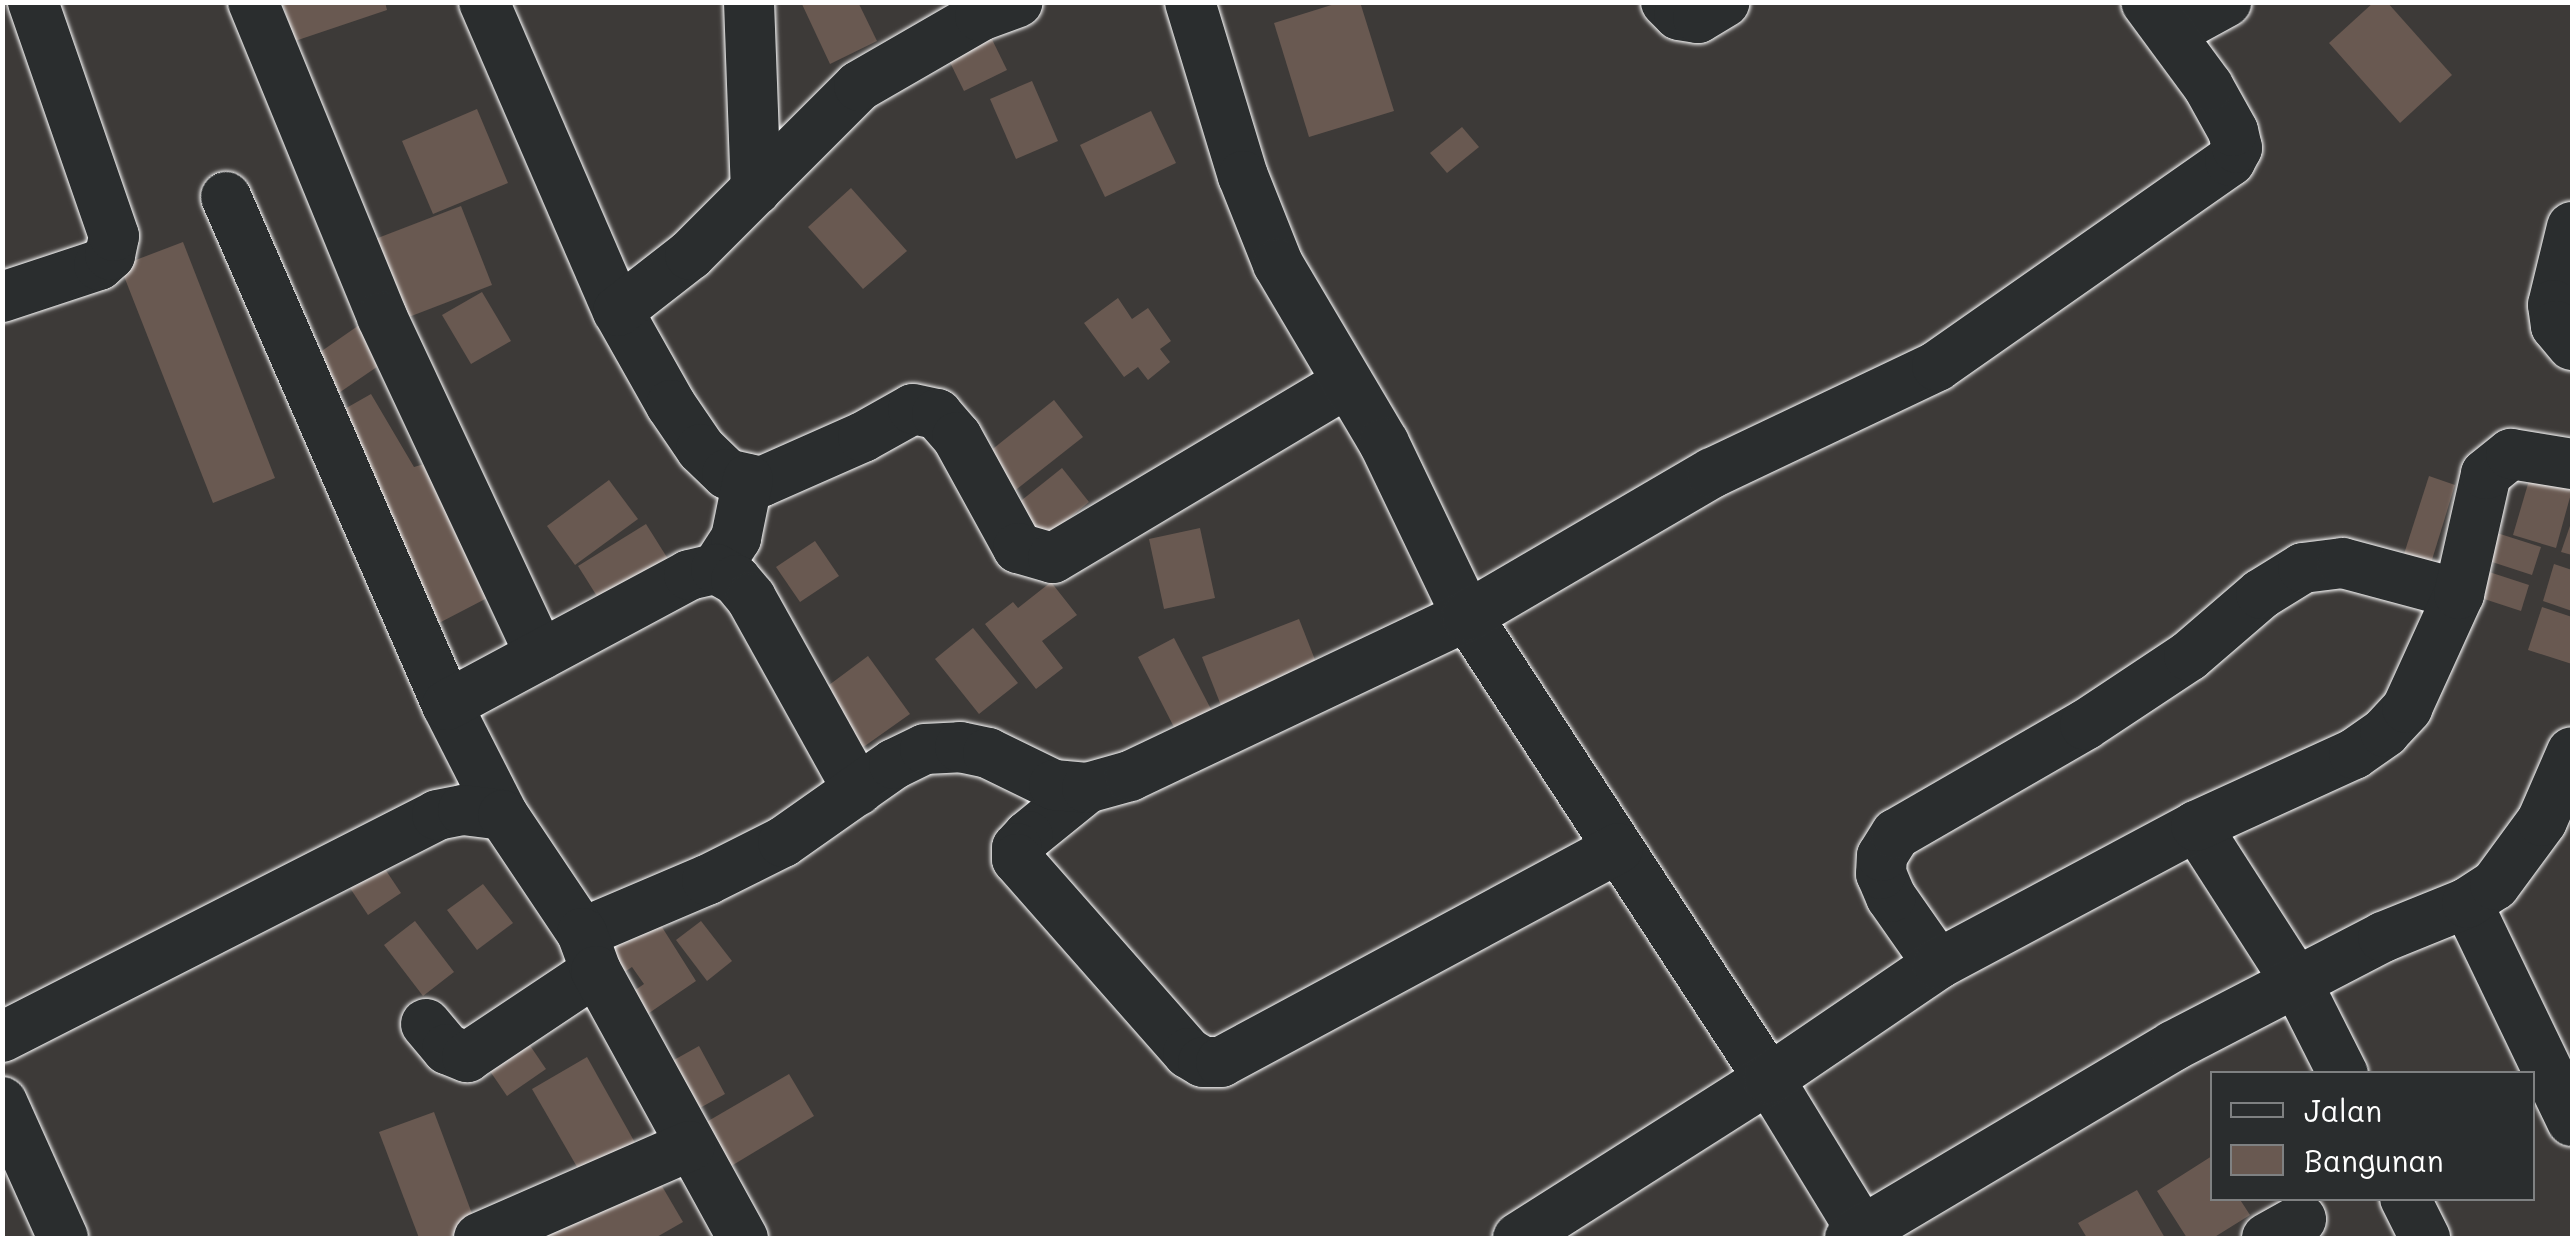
<!DOCTYPE html>
<html>
<head>
<meta charset="utf-8">
<style>
	body { margin:0 }
	#map { position:relative; width:2575px; height:1241px; overflow:hidden; background:#3d3a38; font-family:Mali,sans-serif }
	div>[style] { position:absolute }
	.building>* { inset:0; background:#695951 }
	.roads { filter:drop-shadow(0 0 2px #fff) drop-shadow(0 0 2px #fff) }
	.street>* { height:50px; margin:-25px; padding:0 25px; transform-origin:25px; border-radius:25px; background:#2a2d2e }
	span { translate:-50% -50%; white-space:nowrap; text-align:center; line-height:1.15; -webkit-text-stroke:10px #2a2d2e; paint-order:stroke }
	.frame { position:absolute; inset:0; border:5px solid #fff; pointer-events:none }
	.legend { position:absolute; left:2210px; top:1071px; width:325px; height:130px; box-sizing:border-box; background:#2a2d2e; border:2px solid #7f8182; margin:0; padding:12px 18px; list-style:none; font-size:30px; color:#fff }
	.legend li { display:flex; align-items:center; gap:20px; height:50px }
	.legend b { width:50px; border:2px solid #7f8182 }
</style>
</head>
<body>
<div id="map">
	<div class="building">
		<i style="clip-path:polygon(282px 2px,385px 2px,387px 10px,295px 41px)"></i>
		<i style="clip-path:polygon(801px 2px,858px 2px,877px 41px,830px 64px)"></i>
		<i style="clip-path:polygon(1341px 2px,1360px 2px,1394px 111px,1309px 137px,1274px 23px)"></i>
		<i style="clip-path:polygon(2374px 2px,2387px 2px,2452px 75px,2400px 123px,2329px 43px)"></i>
		<i style="clip-path:polygon(984px 23px,1007px 70px,964px 91px,941px 44px)"></i>
		<i style="clip-path:polygon(1032px 81px,1058px 141px,1016px 159px,990px 99px)"></i>
		<i style="clip-path:polygon(477px 109px,508px 183px,433px 214px,402px 141px)"></i>
		<i style="clip-path:polygon(1151px 111px,1176px 163px,1105px 197px,1080px 145px)"></i>
		<i style="clip-path:polygon(1462px 127px,1479px 147px,1447px 173px,1430px 153px)"></i>
		<i style="clip-path:polygon(851px 188px,907px 251px,863px 289px,808px 227px)"></i>
		<i style="clip-path:polygon(461px 206px,492px 285px,401px 320px,370px 241px)"></i>
		<i style="clip-path:polygon(183px 242px,275px 478px,213px 503px,120px 266px)"></i>
		<i style="clip-path:polygon(482px 292px,511px 341px,471px 364px,442px 315px)"></i>
		<i style="clip-path:polygon(1118px 298px,1132px 319px,1148px 308px,1171px 341px,1160px 349px,1170px 362px,1148px 380px,1138px 367px,1124px 377px,1084px 323px)"></i>
		<i style="clip-path:polygon(365px 321px,390px 358px,327px 401px,303px 364px)"></i>
		<i style="clip-path:polygon(371px 394px,414px 467px,438px 460px,491px 596px,439px 623px,334px 415px)"></i>
		<i style="clip-path:polygon(1054px 400px,1083px 437px,1008px 496px,979px 460px)"></i>
		<i style="clip-path:polygon(1062px 468px,1089px 502px,1036px 545px,1008px 511px)"></i>
		<i style="clip-path:polygon(2429px 476px,2455px 485px,2431px 563px,2404px 554px)"></i>
		<i style="clip-path:polygon(2530px 477px,2572px 490px,2556px 548px,2513px 535px)"></i>
		<i style="clip-path:polygon(609px 480px,638px 519px,575px 565px,547px 526px)"></i>
		<i style="clip-path:polygon(2572px 520px,2572px 555px,2561px 552px)"></i>
		<i style="clip-path:polygon(646px 524px,668px 559px,600px 601px,578px 566px)"></i>
		<i style="clip-path:polygon(1200px 528px,1215px 598px,1164px 609px,1149px 539px)"></i>
		<i style="clip-path:polygon(2497px 533px,2541px 547px,2532px 575px,2489px 561px)"></i>
		<i style="clip-path:polygon(815px 541px,839px 576px,800px 602px,776px 567px)"></i>
		<i style="clip-path:polygon(2554px 564px,2572px 570px,2572px 611px,2543px 601px)"></i>
		<i style="clip-path:polygon(2480px 569px,2529px 585px,2521px 611px,2472px 595px)"></i>
		<i style="clip-path:polygon(1051px 582px,1077px 615px,1042px 641px,1063px 668px,1036px 689px,985px 624px,1013px 602px,1018px 608px)"></i>
		<i style="clip-path:polygon(2542px 607px,2572px 617px,2572px 664px,2528px 650px)"></i>
		<i style="clip-path:polygon(1299px 619px,1319px 670px,1222px 708px,1202px 657px)"></i>
		<i style="clip-path:polygon(973px 628px,1018px 683px,979px 714px,935px 659px)"></i>
		<i style="clip-path:polygon(1174px 638px,1213px 713px,1176px 731px,1138px 657px)"></i>
		<i style="clip-path:polygon(868px 656px,910px 714px,862px 748px,821px 691px)"></i>
		<i style="clip-path:polygon(379px 860px,401px 893px,368px 915px,346px 882px)"></i>
		<i style="clip-path:polygon(483px 884px,513px 923px,477px 950px,447px 910px)"></i>
		<i style="clip-path:polygon(655px 916px,696px 981px,633px 1024px,618px 1002px,644px 984px,632px 967px,617px 977px,601px 953px)"></i>
		<i style="clip-path:polygon(415px 921px,454px 972px,423px 996px,384px 945px)"></i>
		<i style="clip-path:polygon(701px 921px,732px 961px,707px 981px,676px 940px)"></i>
		<i style="clip-path:polygon(520px 1031px,546px 1069px,507px 1096px,481px 1058px)"></i>
		<i style="clip-path:polygon(699px 1046px,725px 1094px,682px 1118px,656px 1070px)"></i>
		<i style="clip-path:polygon(587px 1057px,638px 1148px,584px 1179px,532px 1089px)"></i>
		<i style="clip-path:polygon(789px 1074px,814px 1116px,718px 1174px,691px 1131px)"></i>
		<i style="clip-path:polygon(434px 1112px,477px 1227px,446px 1238px,419px 1238px,379px 1132px)"></i>
		<i style="clip-path:polygon(2212px 1156px,2212px 1198px,2239px 1198px,2250px 1215px,2213px 1238px,2187px 1238px,2157px 1191px)"></i>
		<i style="clip-path:polygon(649px 1164px,683px 1222px,655px 1238px,549px 1238px,543px 1227px)"></i>
		<i style="clip-path:polygon(2137px 1190px,2165px 1238px,2087px 1238px,2078px 1223px)"></i>
	</div>
	<div class="roads">
		<div class="street">
			<i style="left:253px;top:2px;width:340px;rotate:67.7deg"></i>
			<i style="left:382px;top:317px;width:373px;rotate:64.9deg"></i>
			<i style="left:484px;top:2px;width:337px;rotate:66.6deg"></i>
			<i style="left:618px;top:311px;width:108px;rotate:60.6deg"></i>
			<i style="left:671px;top:405px;width:53px;rotate:55.7deg"></i>
			<i style="left:701px;top:449px;width:36px;rotate:44deg"></i>
			<i style="left:727px;top:474px;width:35px;rotate:13deg"></i>
			<i style="left:761px;top:482px;width:111px;rotate:-23.8deg"></i>
			<i style="left:863px;top:437px;width:57px;rotate:-29.2deg"></i>
			<i style="left:913px;top:409px;width:25px;rotate:12deg"></i>
			<i style="left:937px;top:414px;width:30px;rotate:49deg"></i>
			<i style="left:957px;top:437px;width:127px;rotate:61.2deg"></i>
			<i style="left:1018px;top:548px;width:36px;rotate:16deg"></i>
			<i style="left:1053px;top:558px;width:341px;rotate:-30.8deg"></i>
			<i style="left:749px;top:2px;width:188px;rotate:87.9deg"></i>
			<i style="left:1190px;top:2px;width:182px;rotate:73.1deg"></i>
			<i style="left:1243px;top:176px;width:95px;rotate:68.3deg"></i>
			<i style="left:1278px;top:264px;width:208px;rotate:59.4deg"></i>
			<i style="left:1384px;top:443px;width:192px;rotate:64.4deg"></i>
			<i style="left:1467px;top:616px;width:553px;rotate:56.88deg"></i>
			<i style="left:1769px;top:1079px;width:186px;rotate:58.6deg"></i>
			<i style="left:1666px;top:2px;width:18px;rotate:45deg"></i>
			<i style="left:1679px;top:15px;width:19px;rotate:9deg"></i>
			<i style="left:1698px;top:18px;width:31px;rotate:-31deg"></i>
			<i style="left:2171px;top:32px;width:63px;rotate:-28.6deg"></i>
			<i style="left:226px;top:197px;width:554px;rotate:66.49deg"></i>
			<i style="left:447px;top:705px;width:123px;rotate:63deg"></i>
			<i style="left:2572px;top:227px;width:80px;rotate:103.7deg"></i>
			<i style="left:2553px;top:305px;width:21px;rotate:82deg"></i>
			<i style="left:2556px;top:326px;width:25px;rotate:50deg"></i>
			<i style="left:2px;top:297px;width:102px;rotate:-18.3deg"></i>
			<i style="left:99px;top:265px;width:15px;rotate:-42deg"></i>
			<i style="left:110px;top:255px;width:19px;rotate:-78deg"></i>
			<i style="left:114px;top:236px;width:248px;rotate:-109.1deg"></i>
			<i style="left:618px;top:311px;width:91px;rotate:-37.9deg"></i>
			<i style="left:690px;top:255px;width:239px;rotate:-45deg"></i>
			<i style="left:859px;top:86px;width:140px;rotate:-30deg"></i>
			<i style="left:980px;top:16px;width:40px;rotate:-20.2deg"></i>
			<i style="left:716px;top:569px;width:37px;rotate:-57deg"></i>
			<i style="left:736px;top:538px;width:60px;rotate:-78.5deg"></i>
			<i style="left:447px;top:705px;width:275px;rotate:-28.2deg"></i>
			<i style="left:689px;top:575px;width:28px;rotate:-13deg"></i>
			<i style="left:716px;top:569px;width:23px;rotate:29deg"></i>
			<i style="left:736px;top:580px;width:23px;rotate:50deg"></i>
			<i style="left:751px;top:598px;width:220px;rotate:60.9deg"></i>
			<i style="left:1087px;top:788px;width:76px;rotate:140.9deg"></i>
			<i style="left:1028px;top:836px;width:16px;rotate:133deg"></i>
			<i style="left:1017px;top:848px;width:11px;rotate:90deg"></i>
			<i style="left:1017px;top:859px;width:259px;rotate:48.6deg"></i>
			<i style="left:1188px;top:1053px;width:17px;rotate:31deg"></i>
			<i style="left:1203px;top:1062px;width:18px"></i>
			<i style="left:1221px;top:1062px;width:451px;rotate:-28.3deg"></i>
			<i style="left:2196px;top:826px;width:189px;rotate:57.3deg"></i>
			<i style="left:2298px;top:985px;width:100px;rotate:63.2deg"></i>
			<i style="left:2467px;top:903px;width:242px;rotate:64.3deg"></i>
			<i style="left:582px;top:933px;width:136px;rotate:-23deg"></i>
			<i style="left:707px;top:880px;width:85px;rotate:-26.6deg"></i>
			<i style="left:783px;top:842px;width:136px;rotate:-35.1deg"></i>
			<i style="left:894px;top:764px;width:34px;rotate:-26deg"></i>
			<i style="left:925px;top:749px;width:35px;rotate:-3deg"></i>
			<i style="left:960px;top:747px;width:29px;rotate:12deg"></i>
			<i style="left:988px;top:753px;width:73px;rotate:25.9deg"></i>
			<i style="left:1054px;top:785px;width:33px;rotate:5deg"></i>
			<i style="left:1087px;top:788px;width:45px;rotate:-15.6deg"></i>
			<i style="left:1130px;top:776px;width:373px;rotate:-25.4deg"></i>
			<i style="left:1467px;top:616px;width:284px;rotate:-30.3deg"></i>
			<i style="left:1712px;top:473px;width:249px;rotate:-25.4deg"></i>
			<i style="left:1937px;top:366px;width:358px;rotate:-35deg"></i>
			<i style="left:2230px;top:161px;width:15px;rotate:-62deg"></i>
			<i style="left:2237px;top:148px;width:17px;rotate:-103deg"></i>
			<i style="left:2233px;top:131px;width:51px;rotate:-119.1deg"></i>
			<i style="left:2208px;top:86px;width:104px;rotate:-126.4deg"></i>
			<i style="left:1938px;top:964px;width:82px;rotate:-125deg"></i>
			<i style="left:1891px;top:897px;width:25px;rotate:-113deg"></i>
			<i style="left:1881px;top:874px;width:18px;rotate:-87deg"></i>
			<i style="left:1882px;top:856px;width:26px;rotate:-58deg"></i>
			<i style="left:1896px;top:834px;width:218px;rotate:-30deg"></i>
			<i style="left:2085px;top:725px;width:125px;rotate:-33.6deg"></i>
			<i style="left:2189px;top:656px;width:95px;rotate:-40.7deg"></i>
			<i style="left:2261px;top:594px;width:49px;rotate:-31.8deg"></i>
			<i style="left:2303px;top:568px;width:40px;rotate:-7.1deg"></i>
			<i style="left:2343px;top:563px;width:120px;rotate:15deg"></i>
			<i style="left:426px;top:1024px;width:33px;rotate:50deg"></i>
			<i style="left:447px;top:1049px;width:22px;rotate:22deg"></i>
			<i style="left:467px;top:1057px;width:155px;rotate:-33.7deg"></i>
			<i style="left:2px;top:1037px;width:488px;rotate:-27deg"></i>
			<i style="left:437px;top:815px;width:26px;rotate:-11deg"></i>
			<i style="left:463px;top:810px;width:40px;rotate:7.1deg"></i>
			<i style="left:503px;top:815px;width:142px;rotate:56.2deg"></i>
			<i style="left:582px;top:933px;width:40px;rotate:69.8deg"></i>
			<i style="left:596px;top:971px;width:305px;rotate:61.2deg"></i>
			<i style="left:2px;top:1102px;width:149px;rotate:65.8deg"></i>
			<i style="left:2405px;top:1198px;width:45px;rotate:63.4deg"></i>
			<i style="left:479px;top:1238px;width:230px;rotate:-23.6deg"></i>
			<i style="left:1518px;top:1238px;width:297px;rotate:-32.4deg"></i>
			<i style="left:1769px;top:1079px;width:204px;rotate:-34.2deg"></i>
			<i style="left:1938px;top:964px;width:293px;rotate:-28.1deg"></i>
			<i style="left:2196px;top:826px;width:174px;rotate:-24.5deg"></i>
			<i style="left:2354px;top:754px;width:38px;rotate:-35deg"></i>
			<i style="left:2385px;top:732px;width:33px;rotate:-47deg"></i>
			<i style="left:2407px;top:708px;width:125px;rotate:-65.5deg"></i>
			<i style="left:2459px;top:594px;width:123px;rotate:-77.3deg"></i>
			<i style="left:2486px;top:474px;width:32px;rotate:-39deg"></i>
			<i style="left:2511px;top:454px;width:62px;rotate:9.3deg"></i>
			<i style="left:1850px;top:1238px;width:376px;rotate:-30.7deg"></i>
			<i style="left:2173px;top:1046px;width:237px;rotate:-27.4deg"></i>
			<i style="left:2383px;top:937px;width:91px;rotate:-22deg"></i>
			<i style="left:2467px;top:903px;width:33px;rotate:-33deg"></i>
			<i style="left:2495px;top:885px;width:79px;rotate:-53.7deg"></i>
			<i style="left:2542px;top:821px;width:75px;rotate:-66.5deg"></i>
			<i style="left:2267px;top:1238px;width:39px;rotate:-29deg"></i>
		</div>
	</div>
	<div class="frame"></div>
	<ul class="legend">
	<li><b style="height:12px;background:#2a2d2e"></b>Jalan</li>
	<li><b style="height:28px;background:#695951"></b>Bangunan</li>
	</ul>
</div>
</body>
</html>
